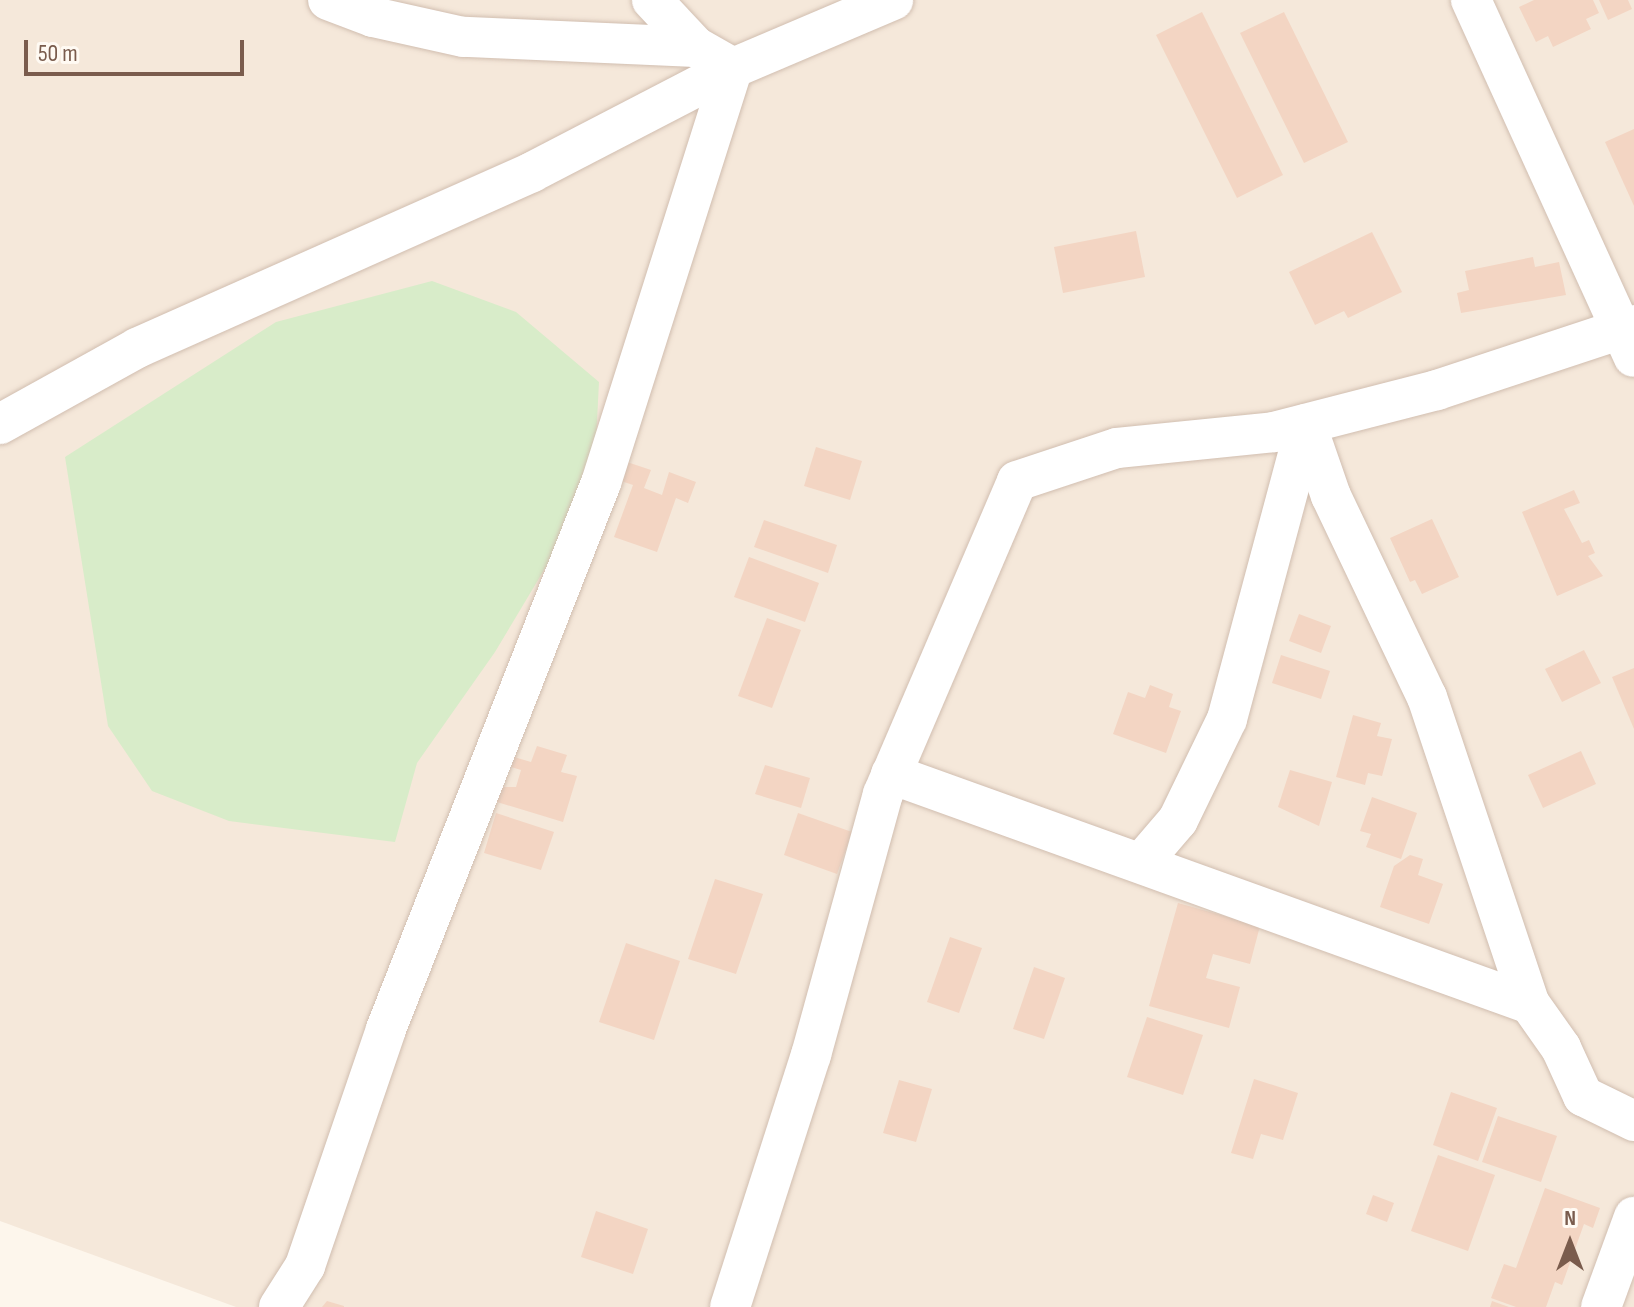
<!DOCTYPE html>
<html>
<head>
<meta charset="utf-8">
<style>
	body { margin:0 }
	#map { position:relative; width:1634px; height:1307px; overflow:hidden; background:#fdf6ec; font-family:"Sofia Sans Condensed",sans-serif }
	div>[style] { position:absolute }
	.residential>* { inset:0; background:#f5e8da }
	.green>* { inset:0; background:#d8ecc9 }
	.building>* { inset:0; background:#f3d5c3 }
	.roads { filter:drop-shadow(0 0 2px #d1beb0) drop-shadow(0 0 2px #d1beb0) }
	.minor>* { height:40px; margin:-20px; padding:0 20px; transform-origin:20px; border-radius:20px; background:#fff }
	span { translate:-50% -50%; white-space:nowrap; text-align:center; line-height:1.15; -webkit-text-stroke:7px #fffaf3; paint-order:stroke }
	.north { position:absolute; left:1530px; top:1203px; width:80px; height:80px; -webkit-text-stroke:6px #fffaf3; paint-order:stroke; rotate:0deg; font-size:22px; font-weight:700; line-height:32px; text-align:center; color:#7a5c4d }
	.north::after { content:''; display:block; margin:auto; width:28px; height:36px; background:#7a5c4d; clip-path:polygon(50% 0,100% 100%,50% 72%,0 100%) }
	.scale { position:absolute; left:24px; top:40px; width:220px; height:36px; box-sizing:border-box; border:4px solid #7a5c4d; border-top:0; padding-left:10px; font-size:24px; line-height:28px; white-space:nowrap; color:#7a5c4d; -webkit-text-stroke:6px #fffaf3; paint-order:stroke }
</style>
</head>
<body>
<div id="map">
	<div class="residential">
		<i style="clip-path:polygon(0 0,1634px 0,1634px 1307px,236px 1307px,0 1221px)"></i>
	</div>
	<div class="green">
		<i style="clip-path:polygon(432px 281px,516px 312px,599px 382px,596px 441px,565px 535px,495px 652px,417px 763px,395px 842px,229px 821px,152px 791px,108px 726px,65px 457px,276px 322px)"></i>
	</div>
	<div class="building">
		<i style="clip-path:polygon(1534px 0,1593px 0,1599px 13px,1586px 19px,1591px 29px,1553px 47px,1548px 36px,1536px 42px,1519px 7px)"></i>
		<i style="clip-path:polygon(1599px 0,1628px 0,1632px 9px,1608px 20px)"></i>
		<i style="clip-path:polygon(1202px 12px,1283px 175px,1237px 198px,1156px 35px)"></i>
		<i style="clip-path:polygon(1284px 12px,1348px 142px,1304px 163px,1240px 33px)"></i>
		<i style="clip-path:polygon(1634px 129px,1634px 206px,1605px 142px)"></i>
		<i style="clip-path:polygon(1136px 231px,1145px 277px,1063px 293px,1054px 247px)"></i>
		<i style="clip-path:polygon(1372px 232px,1402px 292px,1348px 318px,1344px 311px,1315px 325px,1289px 272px)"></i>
		<i style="clip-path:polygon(1533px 257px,1535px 267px,1559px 262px,1566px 295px,1461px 313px,1457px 293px,1469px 290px,1465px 271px)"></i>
		<i style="clip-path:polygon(816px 447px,862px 461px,850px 500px,804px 486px)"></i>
		<i style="clip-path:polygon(624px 461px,651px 470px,644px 488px,662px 495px,669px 472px,696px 482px,688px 503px,676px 498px,657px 552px,614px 537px,633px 485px,618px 480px)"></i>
		<i style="clip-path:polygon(1574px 490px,1580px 503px,1564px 509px,1582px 543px,1589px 540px,1595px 553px,1588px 556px,1603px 576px,1557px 596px,1522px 512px)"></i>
		<i style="clip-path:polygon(1432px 519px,1459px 577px,1422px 594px,1415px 580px,1410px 582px,1390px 538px)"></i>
		<i style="clip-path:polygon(764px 520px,837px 545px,828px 573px,754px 547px)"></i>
		<i style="clip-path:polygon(749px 557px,819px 583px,805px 622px,734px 597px)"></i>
		<i style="clip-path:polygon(1299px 614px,1331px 626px,1321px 653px,1289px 641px)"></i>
		<i style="clip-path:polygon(767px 618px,801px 630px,772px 708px,738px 696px)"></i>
		<i style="clip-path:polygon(1584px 650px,1601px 683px,1562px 702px,1545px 669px)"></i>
		<i style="clip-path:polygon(1281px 655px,1330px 671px,1321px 699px,1272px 683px)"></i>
		<i style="clip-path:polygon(1634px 668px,1634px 729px,1612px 677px)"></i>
		<i style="clip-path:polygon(1150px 685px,1173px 694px,1169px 707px,1181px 711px,1166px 753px,1113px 734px,1128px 692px,1145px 698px)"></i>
		<i style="clip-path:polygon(1353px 715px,1381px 723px,1377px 736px,1392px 739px,1382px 776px,1368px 773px,1365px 785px,1336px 777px)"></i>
		<i style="clip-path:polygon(537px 746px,567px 755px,561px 772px,577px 776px,563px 822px,497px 802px,502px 787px,516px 787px,521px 770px,511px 767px,514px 757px,531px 762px)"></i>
		<i style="clip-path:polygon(1581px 751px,1596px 784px,1543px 808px,1528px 775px)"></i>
		<i style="clip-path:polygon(765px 765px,810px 778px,801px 808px,755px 794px)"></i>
		<i style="clip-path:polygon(1290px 770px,1332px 782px,1319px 826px,1278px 807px)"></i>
		<i style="clip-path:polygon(1372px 797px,1417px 813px,1401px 859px,1366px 847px,1371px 834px,1360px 831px)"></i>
		<i style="clip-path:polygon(496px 813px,554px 832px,541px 870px,484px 853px)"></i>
		<i style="clip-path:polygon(798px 813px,852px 832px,837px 874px,784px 855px)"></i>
		<i style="clip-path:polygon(1410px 855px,1423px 859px,1418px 875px,1443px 884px,1429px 924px,1380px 907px,1394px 866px)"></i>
		<i style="clip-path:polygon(715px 879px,763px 894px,736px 974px,688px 959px)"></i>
		<i style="clip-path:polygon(1178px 903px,1260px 926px,1250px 964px,1213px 954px,1206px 978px,1240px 987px,1229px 1028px,1149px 1006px)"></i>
		<i style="clip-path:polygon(950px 937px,982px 948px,959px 1013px,927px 1002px)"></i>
		<i style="clip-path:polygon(626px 943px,680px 961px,654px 1040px,599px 1022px)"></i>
		<i style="clip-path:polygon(1034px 967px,1065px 978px,1044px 1039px,1013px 1029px)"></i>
		<i style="clip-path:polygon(1147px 1017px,1203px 1035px,1183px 1095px,1127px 1077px)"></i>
		<i style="clip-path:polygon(1254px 1079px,1298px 1093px,1283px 1140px,1261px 1134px,1253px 1159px,1231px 1153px)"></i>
		<i style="clip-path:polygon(899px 1080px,932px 1089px,916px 1142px,883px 1133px)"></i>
		<i style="clip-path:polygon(1451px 1092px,1497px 1108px,1478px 1161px,1433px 1145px)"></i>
		<i style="clip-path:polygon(1498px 1116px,1557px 1136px,1541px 1182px,1482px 1162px)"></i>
		<i style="clip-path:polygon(1438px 1155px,1495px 1175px,1468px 1251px,1411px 1231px)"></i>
		<i style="clip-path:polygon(1545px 1188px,1600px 1208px,1593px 1228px,1584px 1224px,1562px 1285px,1555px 1282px,1546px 1307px,1516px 1307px,1491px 1298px,1504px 1264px,1516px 1268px)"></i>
		<i style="clip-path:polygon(1373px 1195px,1394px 1203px,1387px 1222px,1366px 1214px)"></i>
		<i style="clip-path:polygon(596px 1211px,648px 1229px,633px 1274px,581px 1257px)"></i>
		<i style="clip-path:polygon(327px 1301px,344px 1306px,344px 1307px,322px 1307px)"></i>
		<i style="clip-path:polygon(1492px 1301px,1509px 1307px,1490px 1307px)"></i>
	</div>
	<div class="roads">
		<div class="minor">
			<i style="left:652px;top:0;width:64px;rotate:46.9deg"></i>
			<i style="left:1471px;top:0;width:392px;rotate:65.5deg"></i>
			<i style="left:0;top:424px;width:157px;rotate:-29deg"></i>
			<i style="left:137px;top:348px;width:432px;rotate:-24deg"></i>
			<i style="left:532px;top:172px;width:226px;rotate:-27.4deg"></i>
			<i style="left:733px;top:68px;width:174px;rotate:-23deg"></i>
			<i style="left:1306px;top:424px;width:76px;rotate:70.9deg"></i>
			<i style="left:1331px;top:496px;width:223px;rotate:64.5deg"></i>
			<i style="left:1427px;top:697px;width:324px;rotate:71.5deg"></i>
			<i style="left:891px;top:774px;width:679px;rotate:19.8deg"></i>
			<i style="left:1530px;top:1004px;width:54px;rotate:54.8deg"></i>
			<i style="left:1561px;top:1048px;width:53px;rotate:65.4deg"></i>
			<i style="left:1583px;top:1096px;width:57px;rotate:26.1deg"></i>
			<i style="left:1142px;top:862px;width:55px;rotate:-49.4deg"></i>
			<i style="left:1178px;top:820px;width:112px;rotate:-64.1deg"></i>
			<i style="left:1227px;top:719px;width:305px;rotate:-75deg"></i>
			<i style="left:279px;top:1307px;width:49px;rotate:-57.6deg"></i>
			<i style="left:305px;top:1266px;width:250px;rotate:-71.1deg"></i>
			<i style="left:386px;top:1029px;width:587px;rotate:-68.51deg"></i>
			<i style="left:601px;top:483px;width:435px;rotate:-72.4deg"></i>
			<i style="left:733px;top:68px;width:43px;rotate:-150.4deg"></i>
			<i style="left:696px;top:47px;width:233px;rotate:-177.5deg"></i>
			<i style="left:463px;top:37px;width:92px;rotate:-167.5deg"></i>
			<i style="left:373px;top:17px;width:48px;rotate:-159.3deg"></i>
			<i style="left:730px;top:1307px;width:265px;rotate:-72.2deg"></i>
			<i style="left:811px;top:1055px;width:271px;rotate:-74.6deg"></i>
			<i style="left:883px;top:794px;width:340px;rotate:-66.8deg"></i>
			<i style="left:1017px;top:481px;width:105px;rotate:-18.3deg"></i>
			<i style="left:1117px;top:448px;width:158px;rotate:-5.8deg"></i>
			<i style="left:1274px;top:432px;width:168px;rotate:-14.4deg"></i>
			<i style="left:1437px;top:390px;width:207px;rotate:-18.3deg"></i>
			<i style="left:1601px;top:1307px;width:96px;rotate:-69.9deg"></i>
		</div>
	</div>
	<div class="north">N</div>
	<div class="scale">50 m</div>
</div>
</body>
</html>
